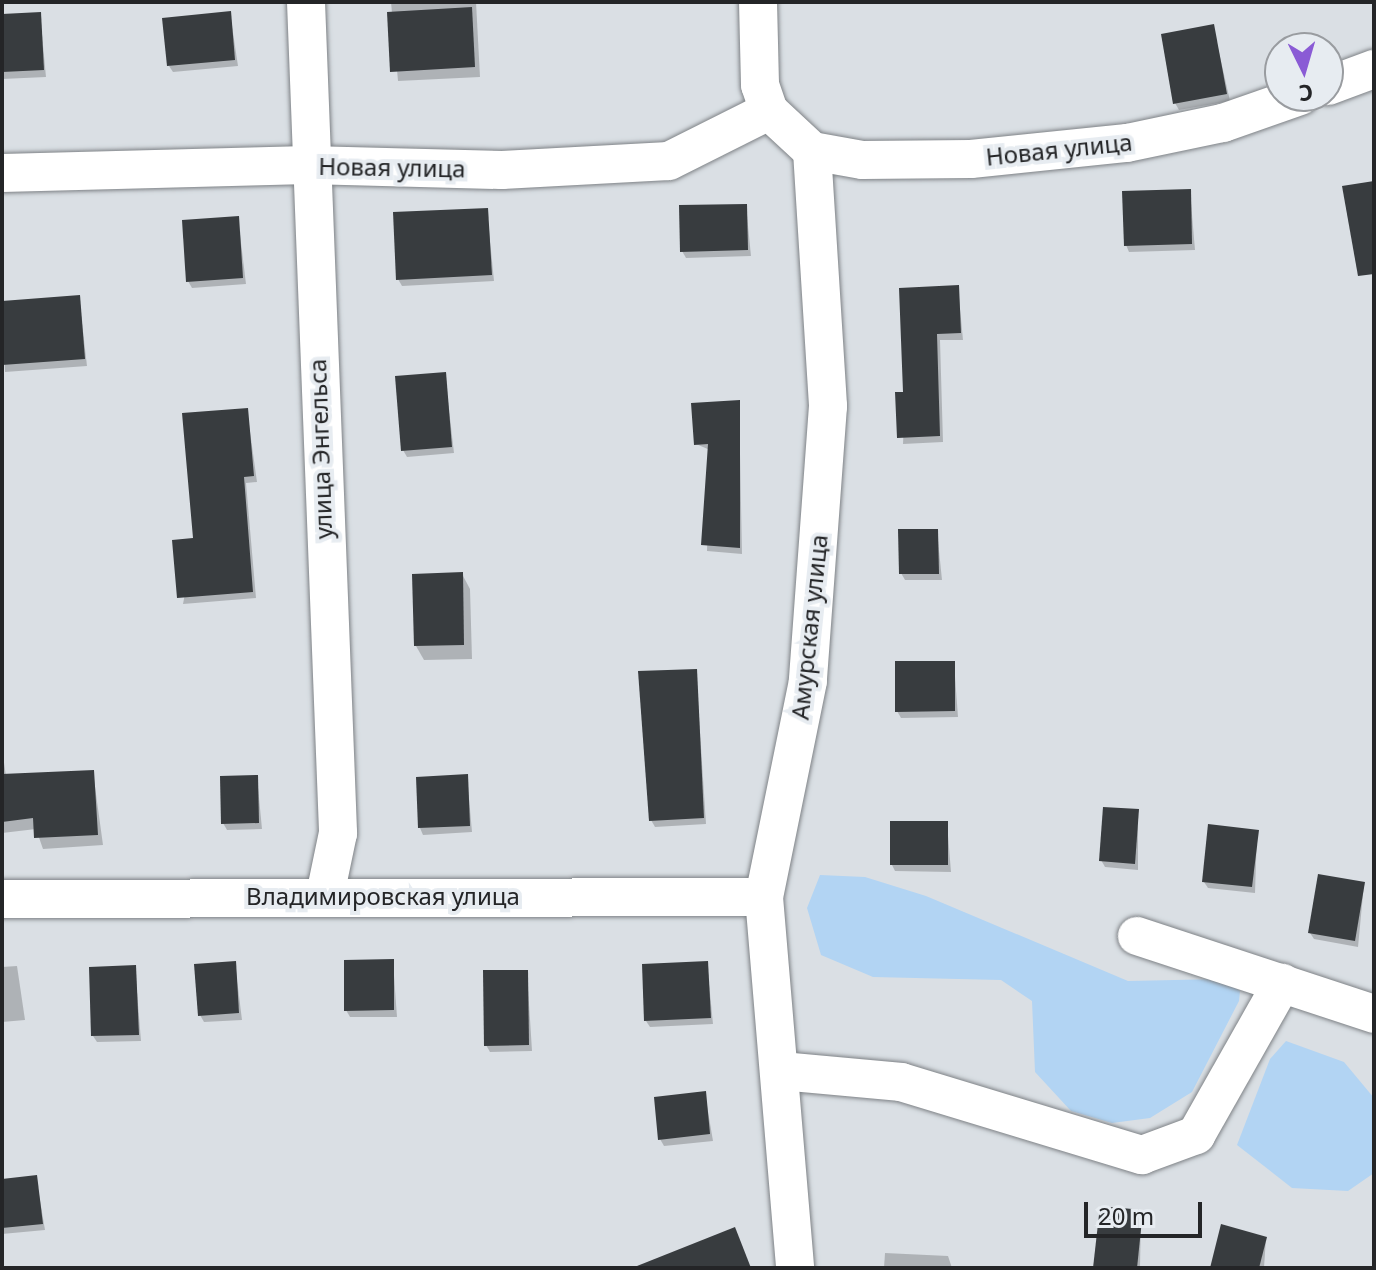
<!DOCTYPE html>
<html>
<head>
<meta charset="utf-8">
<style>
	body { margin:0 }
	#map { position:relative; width:1376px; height:1270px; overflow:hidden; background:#dadfe4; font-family:"Noto Sans",sans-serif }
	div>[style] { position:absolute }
	.green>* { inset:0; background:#b2d4f3 }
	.shadow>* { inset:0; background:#0003 }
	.building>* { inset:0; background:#383c3f }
	.roads { filter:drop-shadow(0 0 2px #7e8286) drop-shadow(0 0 2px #7e8286) }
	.minor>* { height:38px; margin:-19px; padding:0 19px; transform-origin:19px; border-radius:19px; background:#fff }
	span { translate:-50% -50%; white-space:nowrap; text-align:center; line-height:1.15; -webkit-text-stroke:8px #e7ecf1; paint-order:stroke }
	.street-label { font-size:24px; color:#242527 }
	.frame { position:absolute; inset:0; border:4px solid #242527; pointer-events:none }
	.north { position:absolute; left:1264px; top:32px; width:80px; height:80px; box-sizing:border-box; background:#e7ecf1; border:2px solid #999ca0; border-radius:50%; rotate:175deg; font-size:22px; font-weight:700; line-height:32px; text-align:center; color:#242527 }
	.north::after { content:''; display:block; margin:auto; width:28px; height:36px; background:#8a5bd5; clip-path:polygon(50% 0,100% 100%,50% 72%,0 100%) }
	.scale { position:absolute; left:1084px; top:1202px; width:118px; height:36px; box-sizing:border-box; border:4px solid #242527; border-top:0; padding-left:10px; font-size:24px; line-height:28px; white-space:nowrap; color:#242527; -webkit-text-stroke:6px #e7ecf1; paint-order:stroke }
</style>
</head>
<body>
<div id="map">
	<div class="green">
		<i style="clip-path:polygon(820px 875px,865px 877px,926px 896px,1128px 981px,1221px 979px,1240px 991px,1239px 1001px,1192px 1092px,1150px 1118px,1112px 1123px,1071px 1111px,1035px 1072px,1032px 1001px,1001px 980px,873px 977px,821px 955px,807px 908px)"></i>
		<i style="clip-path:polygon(1286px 1041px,1344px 1062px,1374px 1098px,1374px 1173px,1348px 1191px,1292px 1188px,1237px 1145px,1270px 1059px)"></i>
	</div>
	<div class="shadow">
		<i style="clip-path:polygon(391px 2px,476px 2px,480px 77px,398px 81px)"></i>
		<i style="clip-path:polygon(230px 13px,238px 66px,173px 72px,169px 66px)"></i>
		<i style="clip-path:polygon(40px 14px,46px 77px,2px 79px,2px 16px)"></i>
		<i style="clip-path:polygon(1213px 26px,1230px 101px,1179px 110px,1175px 103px)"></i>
		<i style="clip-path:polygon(1190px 191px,1195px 250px,1129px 252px,1126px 245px)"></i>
		<i style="clip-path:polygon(746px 206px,751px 256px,686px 258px,682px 251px)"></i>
		<i style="clip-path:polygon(487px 210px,494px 281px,402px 286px,398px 279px)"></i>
		<i style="clip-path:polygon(238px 218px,246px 284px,192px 288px,188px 281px)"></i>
		<i style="clip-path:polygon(958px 287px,963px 340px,940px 340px,943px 442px,903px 444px,905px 394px)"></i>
		<i style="clip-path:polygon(79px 297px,87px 366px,5px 372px,2px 303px)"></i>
		<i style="clip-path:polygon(445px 375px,454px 453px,407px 457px,403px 450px)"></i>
		<i style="clip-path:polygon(739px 402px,742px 554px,707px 551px,710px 450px,696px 444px)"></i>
		<i style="clip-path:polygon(247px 410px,257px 482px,246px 483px,256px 598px,183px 604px,195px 540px)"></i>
		<i style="clip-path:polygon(937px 531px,942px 580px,905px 580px,901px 573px)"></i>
		<i style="clip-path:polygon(462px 574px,470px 589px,472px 659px,424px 660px,416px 646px)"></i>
		<i style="clip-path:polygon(954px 663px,958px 717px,901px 718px,897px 711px)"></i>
		<i style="clip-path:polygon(696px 671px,706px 824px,655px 827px,651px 820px)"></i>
		<i style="clip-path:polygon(2px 749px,6px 776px,93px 772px,103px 845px,43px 849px,36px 829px,2px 833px)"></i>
		<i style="clip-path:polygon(467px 776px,472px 832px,423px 835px,420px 828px)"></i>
		<i style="clip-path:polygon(257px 777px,262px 829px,227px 830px,223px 823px)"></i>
		<i style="clip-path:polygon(1138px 811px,1138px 870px,1105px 867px,1101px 860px)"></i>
		<i style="clip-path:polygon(947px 823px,951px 872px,895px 871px,892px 865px)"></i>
		<i style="clip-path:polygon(1257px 832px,1255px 893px,1208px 888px,1204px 882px)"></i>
		<i style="clip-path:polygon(1364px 884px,1358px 947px,1314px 939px,1310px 933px)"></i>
		<i style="clip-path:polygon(393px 961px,397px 1017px,350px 1017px,346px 1010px)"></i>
		<i style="clip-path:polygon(235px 963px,242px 1020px,204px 1022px,200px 1015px)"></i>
		<i style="clip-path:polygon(707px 963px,713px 1024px,650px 1027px,646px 1021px)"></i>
		<i style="clip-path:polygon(17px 966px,25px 1020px,2px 1022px,2px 967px)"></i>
		<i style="clip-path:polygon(135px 967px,141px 1041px,97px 1042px,93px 1036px)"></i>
		<i style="clip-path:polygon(527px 972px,532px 1051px,490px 1052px,486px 1045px)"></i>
		<i style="clip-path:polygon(705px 1094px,713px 1141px,664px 1146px,660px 1139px)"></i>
		<i style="clip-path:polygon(36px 1177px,45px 1230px,2px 1234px,2px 1181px)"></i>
		<i style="clip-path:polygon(1141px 1212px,1140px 1268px,1095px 1268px)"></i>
		<i style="clip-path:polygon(1266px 1238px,1264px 1268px,1212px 1268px)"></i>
		<i style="clip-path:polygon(885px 1253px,948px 1256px,952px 1268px,884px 1268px)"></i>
	</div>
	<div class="building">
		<i style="clip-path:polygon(472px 7px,475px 67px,390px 72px,387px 12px)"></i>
		<i style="clip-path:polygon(231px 11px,235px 60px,167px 66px,162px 18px)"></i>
		<i style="clip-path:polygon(41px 12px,44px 70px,2px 72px,2px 14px)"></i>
		<i style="clip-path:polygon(1214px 24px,1227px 94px,1173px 104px,1161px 34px)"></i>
		<i style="clip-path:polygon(1374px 181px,1374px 274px,1358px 276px,1342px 186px)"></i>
		<i style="clip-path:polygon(1191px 189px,1192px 244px,1124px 246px,1122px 191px)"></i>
		<i style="clip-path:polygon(747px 204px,748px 250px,680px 252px,679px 205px)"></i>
		<i style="clip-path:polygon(488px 208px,492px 275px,396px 280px,393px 212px)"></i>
		<i style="clip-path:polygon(239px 216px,243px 278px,186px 282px,182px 220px)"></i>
		<i style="clip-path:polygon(959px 285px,961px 333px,937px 334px,940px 436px,897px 438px,895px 392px,903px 392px,899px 288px)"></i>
		<i style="clip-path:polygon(80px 295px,85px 359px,2px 365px,2px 301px)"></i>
		<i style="clip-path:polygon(446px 372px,452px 447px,401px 451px,395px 376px)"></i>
		<i style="clip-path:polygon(740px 400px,740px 548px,701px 545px,708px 444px,694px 445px,691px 403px)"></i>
		<i style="clip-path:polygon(248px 408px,254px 476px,244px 477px,253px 592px,177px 598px,172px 540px,193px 538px,182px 413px)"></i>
		<i style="clip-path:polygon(898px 529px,938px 529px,939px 574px,899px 574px)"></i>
		<i style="clip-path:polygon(463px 572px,464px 645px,414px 646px,412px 574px)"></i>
		<i style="clip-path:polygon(895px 661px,955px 661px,955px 711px,895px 712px)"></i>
		<i style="clip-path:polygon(697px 669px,704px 818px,649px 821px,638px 671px)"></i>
		<i style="clip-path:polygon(94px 770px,98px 835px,34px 838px,33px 818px,2px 822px,2px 774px)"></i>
		<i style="clip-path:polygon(468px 774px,470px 826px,418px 828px,416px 777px)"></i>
		<i style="clip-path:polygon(258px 775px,259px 823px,221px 824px,220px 776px)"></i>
		<i style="clip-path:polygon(1103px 807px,1139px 809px,1135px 864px,1099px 861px)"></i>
		<i style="clip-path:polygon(890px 821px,948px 821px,948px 865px,890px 865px)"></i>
		<i style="clip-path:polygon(1208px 824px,1259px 830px,1252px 887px,1202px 882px)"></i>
		<i style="clip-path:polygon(1318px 874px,1365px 882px,1355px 941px,1308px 933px)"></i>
		<i style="clip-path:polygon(394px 959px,394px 1010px,344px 1011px,344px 960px)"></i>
		<i style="clip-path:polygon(236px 961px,239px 1013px,198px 1016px,194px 964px)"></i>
		<i style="clip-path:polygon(708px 961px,711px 1018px,644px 1021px,642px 964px)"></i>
		<i style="clip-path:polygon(136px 965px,139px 1035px,91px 1036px,89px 967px)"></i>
		<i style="clip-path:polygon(483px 970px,528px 970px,529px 1045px,484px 1046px)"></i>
		<i style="clip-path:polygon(706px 1091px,710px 1134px,658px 1140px,654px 1097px)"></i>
		<i style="clip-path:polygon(37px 1175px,43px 1224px,2px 1228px,2px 1179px)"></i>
		<i style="clip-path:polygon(1100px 1206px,1143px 1210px,1137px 1268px,1093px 1268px)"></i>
		<i style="clip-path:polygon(1221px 1224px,1267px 1237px,1259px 1268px,1210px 1268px)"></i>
		<i style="clip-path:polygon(735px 1227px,751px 1268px,637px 1268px,637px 1266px)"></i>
	</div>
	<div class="roads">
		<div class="minor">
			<i style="left:306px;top:2px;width:832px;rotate:87.79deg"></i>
			<i style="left:338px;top:833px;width:63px;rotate:101.8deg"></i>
			<i style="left:758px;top:2px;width:83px;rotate:88.6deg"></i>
			<i style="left:760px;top:85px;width:28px;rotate:71deg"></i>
			<i style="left:769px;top:111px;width:59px;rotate:42.9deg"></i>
			<i style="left:812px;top:151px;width:256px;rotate:86.4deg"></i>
			<i style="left:828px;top:406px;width:276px;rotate:94.2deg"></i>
			<i style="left:808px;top:681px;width:220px;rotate:101.5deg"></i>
			<i style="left:764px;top:897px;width:372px;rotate:85.2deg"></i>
			<i style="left:1328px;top:86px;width:49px;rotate:-20.3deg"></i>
			<i style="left:812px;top:151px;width:51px;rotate:10.2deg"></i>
			<i style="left:862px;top:160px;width:109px;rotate:-0.5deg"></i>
			<i style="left:971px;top:159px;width:157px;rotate:-5.9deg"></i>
			<i style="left:1127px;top:143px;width:98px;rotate:-11.8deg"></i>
			<i style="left:1223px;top:123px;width:82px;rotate:-19.3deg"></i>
			<i style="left:2px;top:173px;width:306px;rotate:-1.5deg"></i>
			<i style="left:308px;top:165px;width:194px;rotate:1.5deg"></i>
			<i style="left:502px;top:170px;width:167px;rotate:-3.1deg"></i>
			<i style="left:669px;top:161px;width:112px;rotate:-26.6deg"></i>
			<i style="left:2px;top:899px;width:762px;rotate:-0.15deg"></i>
			<i style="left:1137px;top:936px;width:250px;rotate:18.2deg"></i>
			<i style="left:781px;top:1071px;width:121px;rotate:5.2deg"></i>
			<i style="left:901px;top:1082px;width:252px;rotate:16.9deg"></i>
			<i style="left:1142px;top:1155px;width:58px;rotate:-20.3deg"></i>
			<i style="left:1196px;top:1135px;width:175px;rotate:-60.5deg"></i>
		</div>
	</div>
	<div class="street-label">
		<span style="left:1059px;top:149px;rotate:-6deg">Новая улица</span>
		<span style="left:392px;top:167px;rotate:1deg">Новая улица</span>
		<span style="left:320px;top:449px;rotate:-92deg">улица Энгельса</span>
		<span style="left:809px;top:627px;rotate:-84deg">Амурская улица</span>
		<span style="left:383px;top:896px">Владимировская улица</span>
	</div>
	<div class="frame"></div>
	<div class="north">С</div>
	<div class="scale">20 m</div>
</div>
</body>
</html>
